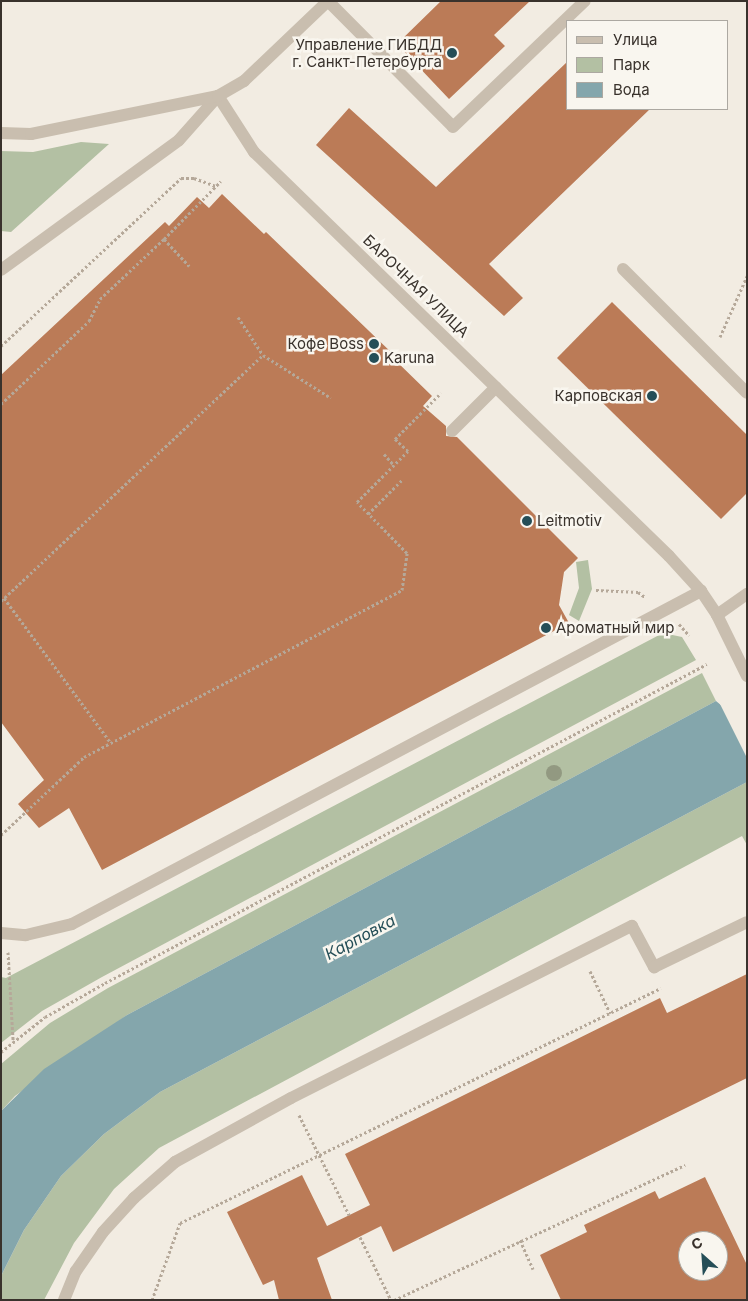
<!DOCTYPE html>
<html>
<head>
<meta charset="utf-8">
<style>
	body { margin:0 }
	#map { position:relative; width:748px; height:1301px; overflow:hidden; background:#f2ece2; font-family:Inter,sans-serif }
	div>[style] { position:absolute }
	.green>* { inset:0; background:#b3c0a3 }
	.water>* { inset:0; background:#84a6ac }
	.pier>* { inset:0; background:#f2ece2 }
	.building>* { inset:0; background:#bb7b57 }
	.path>* { height:3px; margin-top:-1.5px; transform-origin:0; background:repeating-linear-gradient(90deg,#b5a899 0 2.5px,transparent 0 5px) }
	.service>* { height:12px; margin:-6px; padding:0 6px; transform-origin:6px; border-radius:6px; background:#c9beaf }
	.minor>* { height:12px; margin:-6px; padding:0 6px; transform-origin:6px; border-radius:6px; background:#c9beaf }
	.tertiary>* { height:12px; margin:-6px; padding:0 6px; transform-origin:6px; border-radius:6px; background:#c9beaf }
	.trees>* { width:16px; height:16px; margin:-8px; border-radius:50%; background:#929981 }
	.dots>* { width:14px; height:14px; translate:-50% -50%; box-sizing:border-box; border:2px solid #f9f6ef; border-radius:50% }
	span { translate:-50% -50%; white-space:nowrap; text-align:center; line-height:1.15; -webkit-text-stroke:5px #f9f6ef; paint-order:stroke }
	.poi-label { font-size:15px; color:#39322c }
	.right { translate:-100% -50%; text-align:right }
	.left { translate:0 -50%; text-align:left }
	.street-label { font-size:15px; color:#39322c }
	.water-label { font-size:16px; color:#254e57; font-style:italic }
	.frame { position:absolute; inset:0; border:2px solid #39322c; pointer-events:none }
	.legend { position:absolute; left:566px; top:20px; width:162px; height:90px; box-sizing:border-box; background:#f9f6ef; border:1px solid #aca8a1; margin:0; padding:6px 9px; list-style:none; font-size:15px; color:#39322c }
	.legend li { display:flex; align-items:center; gap:10px; height:25px }
	.legend b { width:25px; border:1px solid #aca8a1 }
	.north { position:absolute; left:678px; top:1231px; width:50px; height:50px; box-sizing:border-box; background:#f9f6ef; border:1px solid #aca8a1; border-radius:50%; rotate:334deg; font-size:14px; font-weight:700; line-height:20px; text-align:center; color:#39322c }
	.north::after { content:''; display:block; margin:auto; width:18px; height:22px; background:#254e57; clip-path:polygon(50% 0,100% 100%,50% 72%,0 100%) }
</style>
</head>
<body>
<div id="map">
	<div class="green">
		<i style="clip-path:polygon(81px 142px,109px 144px,11px 232px,1px 231px,1px 151px,33px 152px)"></i>
		<i style="clip-path:polygon(588px 560px,592px 589px,579px 621px,569px 615px,579px 588px,576px 562px)"></i>
		<i style="clip-path:polygon(663px 633px,682px 637px,696px 660px,102px 977px,42px 1011px,1px 1043px,1px 977px,6px 978px)"></i>
		<i style="clip-path:polygon(702px 673px,716px 701px,127px 1015px,15px 1096px,1px 1111px,1px 1064px,50px 1023px,108px 988px)"></i>
		<i style="clip-path:polygon(747px 782px,747px 845px,742px 836px,159px 1148px,114px 1189px,74px 1243px,44px 1300px,1px 1300px,1px 1276px,24px 1230px,61px 1176px,104px 1134px,160px 1092px)"></i>
	</div>
	<div class="water">
		<i style="clip-path:polygon(747px 693px,747px 782px,160px 1092px,104px 1134px,61px 1176px,24px 1230px,1px 1276px,1px 1111px,44px 1069px,127px 1015px,716px 701px,722px 706px)"></i>
	</div>
	<div class="pier">
		<i style="clip-path:polygon(747px 691px,747px 758px,717px 698px,723px 703px)"></i>
	</div>
	<div class="building">
		<i style="clip-path:polygon(441px 1px,530px 1px,494px 35px,505px 46px,449px 99px,397px 44px)"></i>
		<i style="clip-path:polygon(567px 62px,567px 109px,650px 109px,489px 264px,523px 298px,504px 316px,316px 145px,349px 108px,436px 187px)"></i>
		<i style="clip-path:polygon(222px 194px,264px 234px,266px 232px,394px 355px,392px 357px,432px 396px,423px 406px,446px 426px,446px 436px,457px 437px,578px 558px,564px 572px,559px 605px,569px 623px,102px 870px,69px 808px,39px 828px,18px 804px,44px 780px,1px 722px,1px 375px,165px 222px,169px 226px,197px 197px,209px 208px)"></i>
		<i style="clip-path:polygon(612px 302px,747px 435px,747px 493px,721px 519px,557px 358px)"></i>
		<i style="clip-path:polygon(747px 974px,747px 1078px,393px 1252px,381px 1226px,317px 1258px,332px 1300px,279px 1300px,274px 1280px,263px 1285px,227px 1212px,302px 1175px,327px 1226px,370px 1205px,345px 1154px,660px 998px,667px 1013px)"></i>
		<i style="clip-path:polygon(evenodd,705px 1177px,747px 1265px,747px 1300px,561px 1300px,540px 1255px,587px 1232px,584px 1225px,655px 1191px,659px 1199px,705px 1177px,688px 1241px,718px 1241px,718px 1271px,688px 1271px,688px 1241px)"></i>
	</div>
	<div class="path">
		<i style="left:164px;top:239px;width:81px;rotate:-45.5deg"></i>
		<i style="left:238px;top:317px;width:45px;rotate:56.7deg"></i>
		<i style="left:263px;top:355px;width:80px;rotate:32.3deg"></i>
		<i style="left:720px;top:337px;width:67px;rotate:-66.1deg"></i>
		<i style="left:1px;top:346px;width:246px;rotate:-43deg"></i>
		<i style="left:181px;top:178px;width:13px"></i>
		<i style="left:194px;top:178px;width:23px;rotate:20deg"></i>
		<i style="left:1px;top:404px;width:121px;rotate:-43.3deg"></i>
		<i style="left:89px;top:321px;width:25px;rotate:-63deg"></i>
		<i style="left:100px;top:299px;width:88px;rotate:-43.2deg"></i>
		<i style="left:164px;top:239px;width:37px;rotate:47deg"></i>
		<i style="left:384px;top:454px;width:15px;rotate:48deg"></i>
		<i style="left:368px;top:514px;width:48px;rotate:-45deg"></i>
		<i style="left:596px;top:590px;width:42px;rotate:2.7deg"></i>
		<i style="left:638px;top:592px;width:9px;rotate:36deg"></i>
		<i style="left:4px;top:598px;width:180px;rotate:53.6deg"></i>
		<i style="left:1px;top:601px;width:359px;rotate:-43.2deg"></i>
		<i style="left:679px;top:624px;width:15px;rotate:48deg"></i>
		<i style="left:1px;top:835px;width:114px;rotate:-43.2deg"></i>
		<i style="left:84px;top:757px;width:359px;rotate:-27.7deg"></i>
		<i style="left:402px;top:590px;width:37px;rotate:-82deg"></i>
		<i style="left:407px;top:553px;width:71px;rotate:-134.4deg"></i>
		<i style="left:357px;top:502px;width:72px;rotate:-45deg"></i>
		<i style="left:408px;top:451px;width:18px;rotate:-137deg"></i>
		<i style="left:395px;top:439px;width:65px;rotate:-45deg"></i>
		<i style="left:8px;top:952px;width:88px;rotate:86.7deg"></i>
		<i style="left:590px;top:971px;width:47px;rotate:64.5deg"></i>
		<i style="left:1px;top:1052px;width:56px;rotate:-38.5deg"></i>
		<i style="left:45px;top:1017px;width:69px;rotate:-29.5deg"></i>
		<i style="left:105px;top:983px;width:681px;rotate:-27.92deg"></i>
		<i style="left:299px;top:1115px;width:112px;rotate:63.4deg"></i>
		<i style="left:360px;top:1237px;width:70px;rotate:63.8deg"></i>
		<i style="left:520px;top:1240px;width:32px;rotate:66deg"></i>
		<i style="left:152px;top:1300px;width:82px;rotate:-70deg"></i>
		<i style="left:180px;top:1223px;width:535px;rotate:-26.04deg"></i>
		<i style="left:394px;top:1300px;width:321px;rotate:-24.9deg"></i>
	</div>
	<div class="service">
		<i style="left:328px;top:1px;width:177px;rotate:45.2deg"></i>
		<i style="left:453px;top:127px;width:182px;rotate:-43.7deg"></i>
		<i style="left:623px;top:269px;width:175px;rotate:45deg"></i>
		<i style="left:1px;top:270px;width:220px;rotate:-36.1deg"></i>
		<i style="left:179px;top:140px;width:59px;rotate:-48.4deg"></i>
		<i style="left:452px;top:431px;width:62px;rotate:-45deg"></i>
		<i style="left:1px;top:933px;width:25px;rotate:5deg"></i>
		<i style="left:26px;top:935px;width:47px;rotate:-13.4deg"></i>
		<i style="left:72px;top:924px;width:712px;rotate:-27.9deg"></i>
		<i style="left:64px;top:1300px;width:31px;rotate:-68deg"></i>
		<i style="left:76px;top:1271px;width:47px;rotate:-55.3deg"></i>
		<i style="left:103px;top:1232px;width:46px;rotate:-47.6deg"></i>
		<i style="left:134px;top:1198px;width:55px;rotate:-41.3deg"></i>
		<i style="left:175px;top:1162px;width:132px;rotate:-28.9deg"></i>
		<i style="left:291px;top:1098px;width:382px;rotate:-26.8deg"></i>
		<i style="left:632px;top:926px;width:47px;rotate:61.8deg"></i>
		<i style="left:654px;top:967px;width:103px;rotate:-25.8deg"></i>
	</div>
	<div class="minor">
		<i style="left:218px;top:96px;width:67px;rotate:57.3deg"></i>
		<i style="left:254px;top:152px;width:579px;rotate:44.23deg"></i>
		<i style="left:669px;top:556px;width:47px;rotate:47.6deg"></i>
		<i style="left:701px;top:591px;width:29px;rotate:56deg"></i>
		<i style="left:717px;top:615px;width:68px;rotate:63.8deg"></i>
		<i style="left:717px;top:615px;width:37px;rotate:-35deg"></i>
	</div>
	<div class="tertiary">
		<i style="left:1px;top:133px;width:30px;rotate:2deg"></i>
		<i style="left:31px;top:134px;width:191px;rotate:-11.5deg"></i>
		<i style="left:218px;top:96px;width:30px;rotate:-30deg"></i>
		<i style="left:244px;top:81px;width:116px;rotate:-43.6deg"></i>
	</div>
	<div class="trees">
		<i style="left:554px;top:773px"></i>
	</div>
	<div class="dots">
		<i style="left:452px;top:53px;background:#254e57"></i>
		<i style="left:374px;top:344px;background:#254e57"></i>
		<i style="left:374px;top:358px;background:#254e57"></i>
		<i style="left:652px;top:396px;background:#254e57"></i>
		<i style="left:527px;top:521px;background:#254e57"></i>
		<i style="left:546px;top:628px;background:#254e57"></i>
	</div>
	<div class="poi-label">
		<span class="right" style="left:442px;top:53px">Управление ГИБДД<br>г. Санкт-Петербурга</span>
		<span class="right" style="left:364px;top:344px">Кофе Boss</span>
		<span class="left" style="left:384px;top:358px">Karuna</span>
		<span class="right" style="left:642px;top:396px">Карповская</span>
		<span class="left" style="left:537px;top:521px">Leitmotiv</span>
		<span class="left" style="left:556px;top:628px">Ароматный мир</span>
	</div>
	<div class="street-label">
		<span style="left:416px;top:286px;rotate:44deg">БАРОЧНАЯ УЛИЦА</span>
	</div>
	<div class="water-label">
		<span style="left:360px;top:937px;rotate:-28deg">Карповка</span>
	</div>
	<div class="frame"></div>
	<ul class="legend">
	<li><b style="height:6px;background:#c9beaf"></b>Улица</li>
	<li><b style="height:14px;background:#b3c0a3"></b>Парк</li>
	<li><b style="height:14px;background:#84a6ac"></b>Вода</li>
	</ul>
	<div class="north">С</div>
</div>
</body>
</html>
